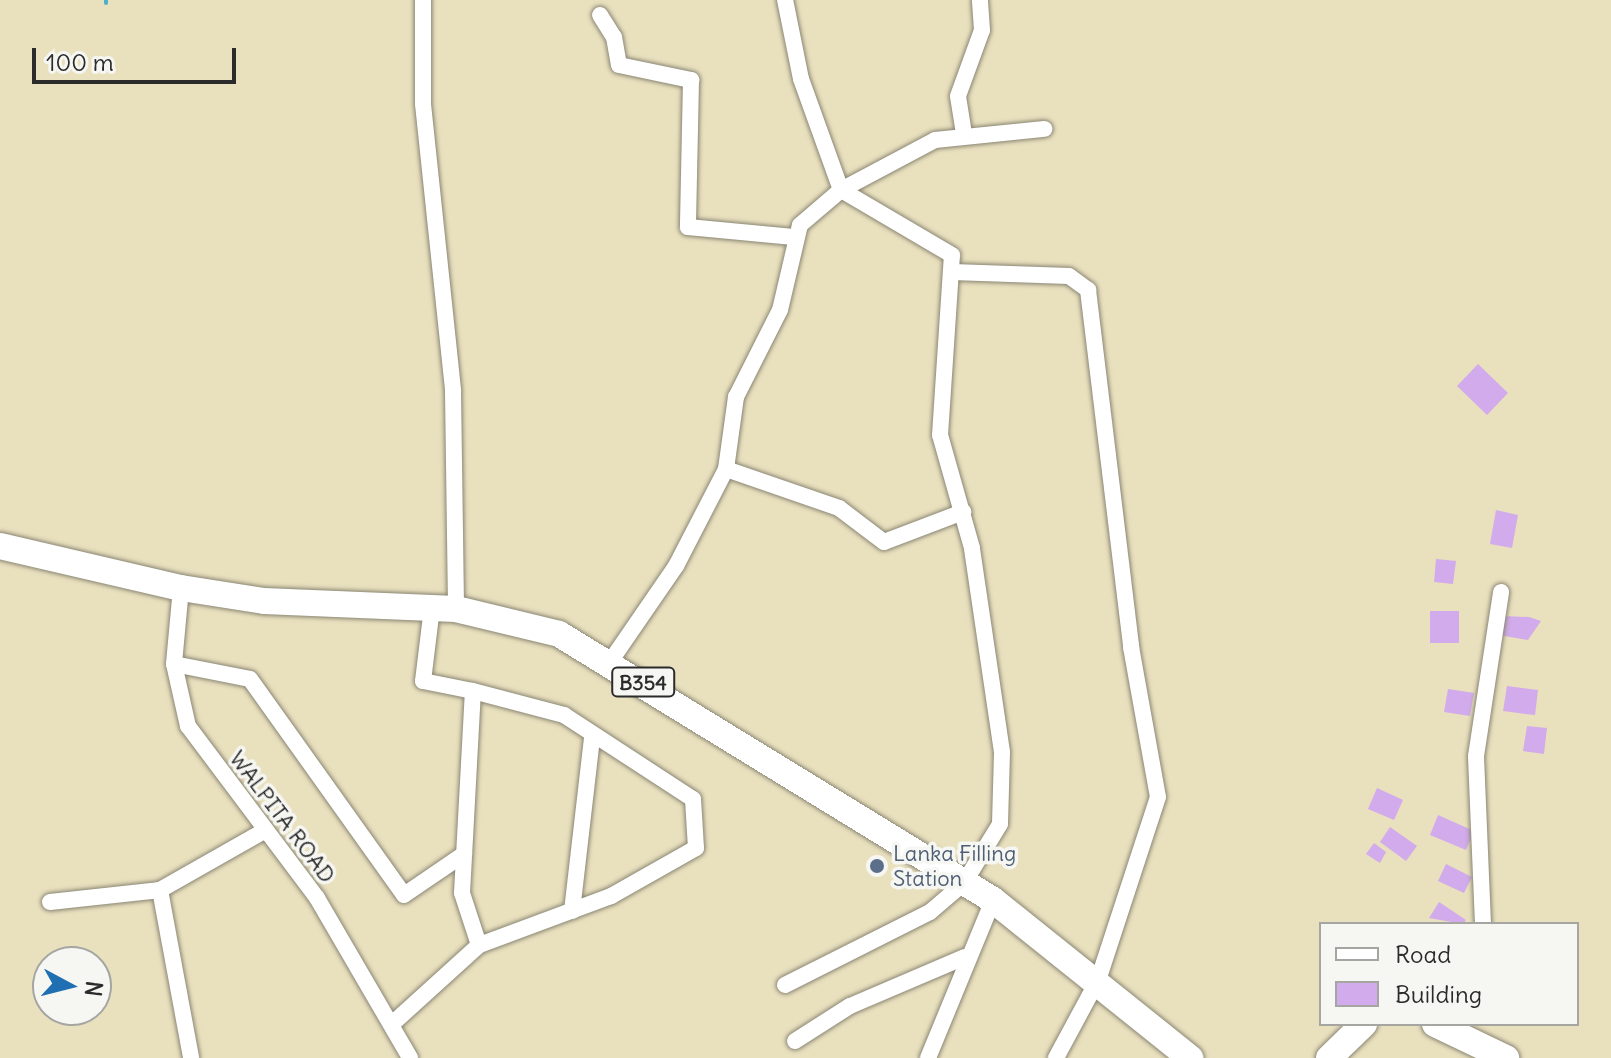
<!DOCTYPE html>
<html>
<head>
<meta charset="utf-8">
<style>
	body { margin:0 }
	#map { position:relative; width:1611px; height:1058px; overflow:hidden; background:#e9e0be; font-family:Delius,sans-serif }
	div>[style] { position:absolute }
	.stream>* { height:4px; margin:-2px; padding:0 2px; transform-origin:2px; border-radius:2px; background:#4ab1c9 }
	.building>* { inset:0; background:#d1abeb }
	.roads { filter:drop-shadow(0 0 2px #8a8674) drop-shadow(0 0 2px #8a8674) }
	.minor>* { height:16px; margin:-8px; padding:0 8px; transform-origin:8px; border-radius:8px; background:#fff }
	.primary>* { height:26px; margin:-13px; padding:0 13px; transform-origin:13px; border-radius:13px; background:#fff }
	.dots>* { width:22px; height:22px; translate:-50% -50%; box-sizing:border-box; border:4px solid #f6f6f2; border-radius:50% }
	span { translate:-50% -50%; white-space:nowrap; text-align:center; line-height:1.15; -webkit-text-stroke:7px #f6f6f2; paint-order:stroke }
	.shield-label span { padding:2px 6px; background:#f6f6f2; border:2px solid; border-radius:6px; -webkit-text-stroke-width:0 }
	.shield-label { font-size:20px; color:#2b2b2b; font-weight:700 }
	.street-label { font-size:22px; color:#2b2b2b }
	.service-label { font-size:22px; color:#4e5e75 }
	.left { translate:0 -50%; text-align:left }
	.legend { position:absolute; left:1319px; top:922px; width:260px; height:104px; box-sizing:border-box; background:#f6f6f2; border:2px solid #a5a5a2; margin:0; padding:10px 14px; list-style:none; font-size:24px; color:#2b2b2b }
	.legend li { display:flex; align-items:center; gap:16px; height:40px }
	.legend b { width:40px; border:2px solid #a5a5a2 }
	.north { position:absolute; left:32px; top:946px; width:80px; height:80px; box-sizing:border-box; background:#f6f6f2; border:2px solid #a5a5a2; border-radius:50%; rotate:97deg; font-size:22px; font-weight:700; line-height:32px; text-align:center; color:#2b2b2b }
	.north::after { content:''; display:block; margin:auto; width:28px; height:36px; background:#1f6fb2; clip-path:polygon(50% 0,100% 100%,50% 72%,0 100%) }
	.scale { position:absolute; left:32px; top:48px; width:204px; height:36px; box-sizing:border-box; border:4px solid #2b2b2b; border-top:0; padding-left:10px; font-size:24px; line-height:28px; white-space:nowrap; color:#2b2b2b; -webkit-text-stroke:6px #f6f6f2; paint-order:stroke }
</style>
</head>
<body>
<div id="map">
	<div class="stream">
		<i style="left:106px;top:0;width:3px;rotate:90deg"></i>
	</div>
	<div class="building">
		<i style="clip-path:polygon(1478px 364px,1508px 393px,1487px 415px,1457px 386px)"></i>
		<i style="clip-path:polygon(1496px 510px,1518px 515px,1512px 548px,1490px 544px)"></i>
		<i style="clip-path:polygon(1436px 559px,1456px 561px,1453px 584px,1434px 582px)"></i>
		<i style="clip-path:polygon(1430px 611px,1459px 611px,1459px 643px,1430px 643px)"></i>
		<i style="clip-path:polygon(1503px 616px,1529px 617px,1541px 621px,1528px 640px,1499px 635px)"></i>
		<i style="clip-path:polygon(1507px 686px,1538px 690px,1535px 715px,1503px 711px)"></i>
		<i style="clip-path:polygon(1448px 689px,1474px 693px,1470px 716px,1444px 712px)"></i>
		<i style="clip-path:polygon(1527px 726px,1547px 728px,1544px 754px,1523px 751px)"></i>
		<i style="clip-path:polygon(1377px 788px,1403px 800px,1394px 820px,1368px 809px)"></i>
		<i style="clip-path:polygon(1438px 815px,1474px 831px,1466px 850px,1430px 835px)"></i>
		<i style="clip-path:polygon(1390px 827px,1417px 846px,1406px 861px,1380px 842px)"></i>
		<i style="clip-path:polygon(1374px 843px,1386px 852px,1380px 863px,1366px 854px)"></i>
		<i style="clip-path:polygon(1446px 864px,1472px 877px,1464px 893px,1438px 881px)"></i>
		<i style="clip-path:polygon(1439px 902px,1466px 920px,1463px 924px,1429px 918px)"></i>
	</div>
	<div class="roads">
		<div class="minor">
			<i style="left:423px;top:0;width:104px;rotate:90deg"></i>
			<i style="left:423px;top:104px;width:289px;rotate:84deg"></i>
			<i style="left:453px;top:391px;width:218px;rotate:89.2deg"></i>
			<i style="left:600px;top:15px;width:26px;rotate:58deg"></i>
			<i style="left:614px;top:37px;width:28px;rotate:80deg"></i>
			<i style="left:619px;top:65px;width:74px;rotate:11.8deg"></i>
			<i style="left:691px;top:80px;width:147px;rotate:91.2deg"></i>
			<i style="left:688px;top:227px;width:106px;rotate:5.4deg"></i>
			<i style="left:964px;top:134px;width:38px;rotate:-99deg"></i>
			<i style="left:958px;top:96px;width:70px;rotate:-70deg"></i>
			<i style="left:982px;top:30px;width:30px;rotate:-94deg"></i>
			<i style="left:952px;top:272px;width:117px;rotate:2deg"></i>
			<i style="left:1069px;top:276px;width:24px;rotate:36deg"></i>
			<i style="left:1088px;top:290px;width:360px;rotate:83.1deg"></i>
			<i style="left:1131px;top:647px;width:152px;rotate:79.8deg"></i>
			<i style="left:1158px;top:797px;width:190px;rotate:108.1deg"></i>
			<i style="left:1099px;top:978px;width:91px;rotate:118.3deg"></i>
			<i style="left:726px;top:469px;width:120px;rotate:19deg"></i>
			<i style="left:839px;top:508px;width:56px;rotate:37.1deg"></i>
			<i style="left:884px;top:542px;width:85px;rotate:-20.8deg"></i>
			<i style="left:181px;top:588px;width:76px;rotate:95.3deg"></i>
			<i style="left:174px;top:664px;width:64px;rotate:77.3deg"></i>
			<i style="left:188px;top:726px;width:215px;rotate:53.1deg"></i>
			<i style="left:317px;top:898px;width:185px;rotate:59.8deg"></i>
			<i style="left:610px;top:662px;width:116px;rotate:-55.5deg"></i>
			<i style="left:676px;top:566px;width:109px;rotate:-62.7deg"></i>
			<i style="left:726px;top:469px;width:73px;rotate:-82.1deg"></i>
			<i style="left:736px;top:397px;width:97px;rotate:-63.2deg"></i>
			<i style="left:780px;top:310px;width:87px;rotate:-76.8deg"></i>
			<i style="left:800px;top:225px;width:54px;rotate:-40.5deg"></i>
			<i style="left:841px;top:190px;width:106px;rotate:-28deg"></i>
			<i style="left:935px;top:140px;width:110px;rotate:-5.8deg"></i>
			<i style="left:174px;top:664px;width:77px;rotate:11.2deg"></i>
			<i style="left:250px;top:679px;width:265px;rotate:54.5deg"></i>
			<i style="left:404px;top:895px;width:73px;rotate:-34.3deg"></i>
			<i style="left:473px;top:691px;width:94px;rotate:14.8deg"></i>
			<i style="left:564px;top:715px;width:154px;rotate:33.1deg"></i>
			<i style="left:693px;top:799px;width:49px;rotate:86.5deg"></i>
			<i style="left:696px;top:848px;width:98px;rotate:150.5deg"></i>
			<i style="left:611px;top:896px;width:141px;rotate:159.6deg"></i>
			<i style="left:160px;top:890px;width:171px;rotate:79.5deg"></i>
			<i style="left:50px;top:902px;width:111px;rotate:-6.2deg"></i>
			<i style="left:160px;top:890px;width:117px;rotate:-29.6deg"></i>
			<i style="left:572px;top:911px;width:175px;rotate:-83.4deg"></i>
			<i style="left:1483px;top:924px;width:168px;rotate:-92.4deg"></i>
			<i style="left:1476px;top:756px;width:166px;rotate:-81.3deg"></i>
			<i style="left:785px;top:985px;width:162px;rotate:-26.7deg"></i>
			<i style="left:930px;top:912px;width:45px;rotate:-40.5deg"></i>
			<i style="left:964px;top:883px;width:69px;rotate:-58.6deg"></i>
			<i style="left:1000px;top:824px;width:72px;rotate:-88.4deg"></i>
			<i style="left:1002px;top:752px;width:206px;rotate:-98.4deg"></i>
			<i style="left:972px;top:548px;width:117px;rotate:-105.8deg"></i>
			<i style="left:940px;top:435px;width:180px;rotate:-86.2deg"></i>
			<i style="left:952px;top:255px;width:129px;rotate:-149.6deg"></i>
			<i style="left:841px;top:190px;width:118px;rotate:-109.8deg"></i>
			<i style="left:801px;top:79px;width:81px;rotate:-101.4deg"></i>
			<i style="left:392px;top:1024px;width:118px;rotate:-42.2deg"></i>
			<i style="left:479px;top:945px;width:55px;rotate:-108.1deg"></i>
			<i style="left:462px;top:893px;width:202px;rotate:-86.9deg"></i>
			<i style="left:473px;top:691px;width:51px;rotate:-168.7deg"></i>
			<i style="left:423px;top:681px;width:74px;rotate:-83deg"></i>
			<i style="left:795px;top:1041px;width:65px;rotate:-32.5deg"></i>
			<i style="left:850px;top:1006px;width:125px;rotate:-23.1deg"></i>
			<i style="left:928px;top:1058px;width:171px;rotate:-67.6deg"></i>
		</div>
		<div class="primary">
			<i style="left:0;top:546px;width:186px;rotate:13.1deg"></i>
			<i style="left:181px;top:588px;width:84px;rotate:8.9deg"></i>
			<i style="left:264px;top:601px;width:192px;rotate:2.4deg"></i>
			<i style="left:456px;top:609px;width:106px;rotate:13.6deg"></i>
			<i style="left:559px;top:634px;width:509px;rotate:31.5deg"></i>
			<i style="left:993px;top:900px;width:253px;rotate:38.7deg"></i>
			<i style="left:1435px;top:1024px;width:79px;rotate:25.6deg"></i>
			<i style="left:1329px;top:1058px;width:49px;rotate:-44.2deg"></i>
		</div>
	</div>
	<div class="dots">
		<i style="left:877px;top:866px;background:#5c6f8a"></i>
	</div>
	<div class="shield-label">
		<span style="left:643px;top:682px">B354</span>
	</div>
	<div class="street-label">
		<span style="left:282px;top:817px;rotate:53deg">WALPITA ROAD</span>
	</div>
	<div class="service-label">
		<span class="left" style="left:893px;top:866px">Lanka Filling<br>Station</span>
	</div>
	<ul class="legend">
	<li><b style="height:10px;background:#fff"></b>Road</li>
	<li><b style="height:22px;background:#d1abeb"></b>Building</li>
	</ul>
	<div class="north">N</div>
	<div class="scale">100 m</div>
</div>
</body>
</html>
